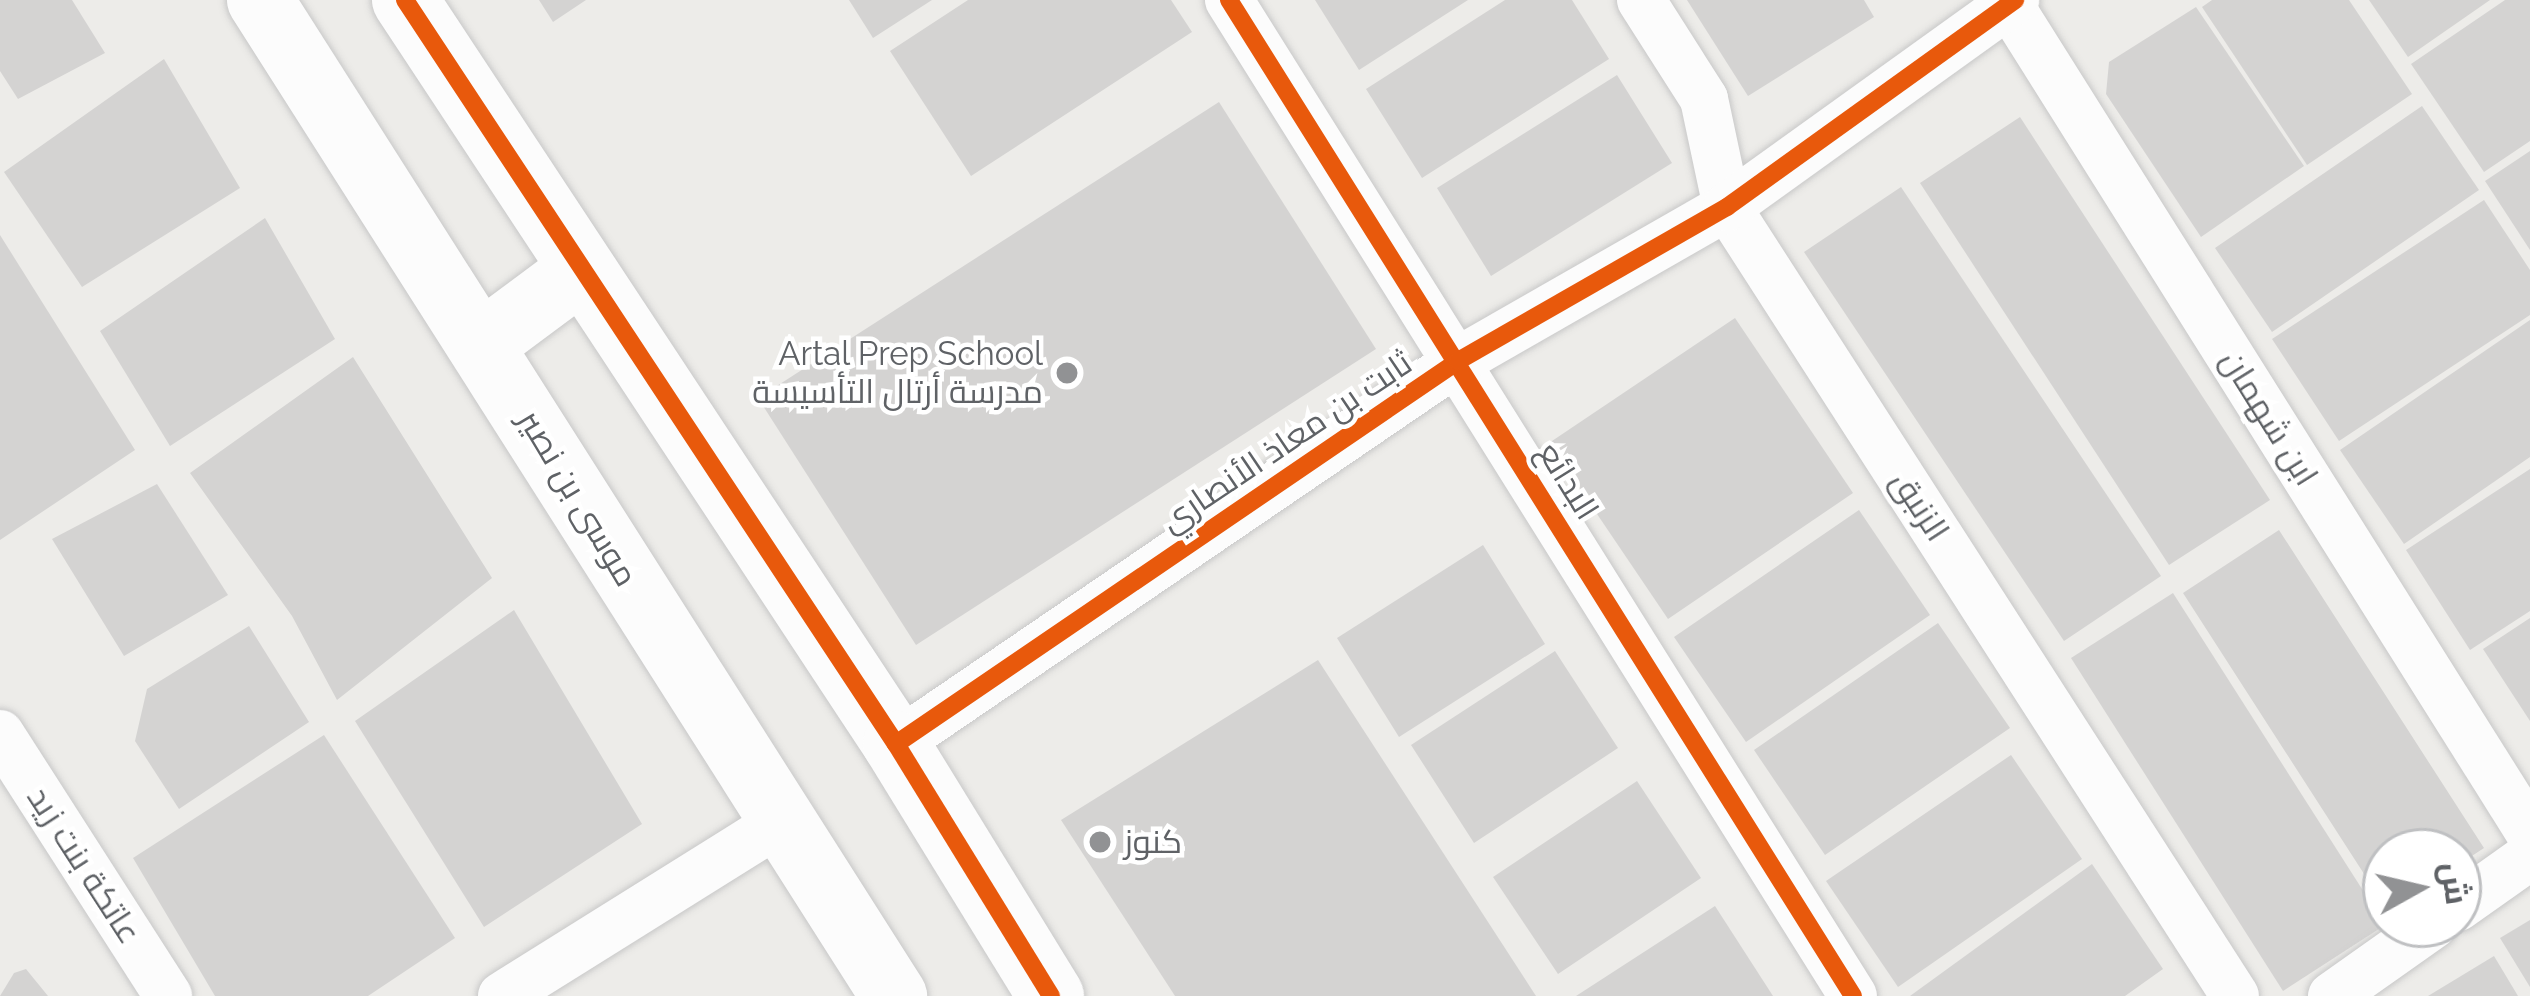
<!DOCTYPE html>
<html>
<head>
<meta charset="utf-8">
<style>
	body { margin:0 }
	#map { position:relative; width:2530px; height:996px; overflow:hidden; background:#edece9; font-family:Raleway,Cairo,sans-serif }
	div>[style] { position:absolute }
	.building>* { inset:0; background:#d4d3d2 }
	.roads { filter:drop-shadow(0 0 3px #c8c8c8) drop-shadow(0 0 3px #c8c8c8) }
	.street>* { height:48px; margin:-24px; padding:0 24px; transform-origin:24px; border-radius:24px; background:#fcfcfc }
	.secondary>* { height:66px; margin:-33px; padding:0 33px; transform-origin:33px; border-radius:33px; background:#fcfcfc }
	.cycleway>* { height:18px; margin:-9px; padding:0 9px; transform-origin:9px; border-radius:9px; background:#e8590c }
	.dots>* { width:33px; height:33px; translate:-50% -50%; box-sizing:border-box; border:6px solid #fff; border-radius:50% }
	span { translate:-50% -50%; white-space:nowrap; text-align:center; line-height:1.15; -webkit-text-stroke:9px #fff; paint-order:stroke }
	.poi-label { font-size:33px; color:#5f6266 }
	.right { translate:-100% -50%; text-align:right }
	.left { translate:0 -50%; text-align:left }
	.street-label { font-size:33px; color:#5f6266 }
	.north { position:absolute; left:2362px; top:828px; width:120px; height:120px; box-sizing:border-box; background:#fff; border:3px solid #bfc0c2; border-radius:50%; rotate:82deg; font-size:33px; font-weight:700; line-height:48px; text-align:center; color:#5f6266 }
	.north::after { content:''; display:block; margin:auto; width:42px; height:54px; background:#919294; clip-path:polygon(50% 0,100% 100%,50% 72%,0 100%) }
</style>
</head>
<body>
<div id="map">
	<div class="building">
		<i style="clip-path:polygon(0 0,72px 0,105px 53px,18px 99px,0 71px)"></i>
		<i style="clip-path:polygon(539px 0,586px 0,553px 22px)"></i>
		<i style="clip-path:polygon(849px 0,932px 0,873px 38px)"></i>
		<i style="clip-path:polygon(968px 0,1171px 0,1192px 32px,971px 176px,890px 51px)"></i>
		<i style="clip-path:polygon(1315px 0,1468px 0,1359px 70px)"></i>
		<i style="clip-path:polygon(1505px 0,1572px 0,1609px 59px,1422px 178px,1366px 89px)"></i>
		<i style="clip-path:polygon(1687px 0,1864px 0,1874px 17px,1748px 96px)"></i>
		<i style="clip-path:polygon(2212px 0,2349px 0,2412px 94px,2307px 165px,2202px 7px)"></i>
		<i style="clip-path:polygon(2369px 0,2490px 0,2408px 57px)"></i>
		<i style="clip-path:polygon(2505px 0,2530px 0,2530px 141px,2484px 172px,2411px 64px)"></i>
		<i style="clip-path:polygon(2196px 7px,2304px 166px,2201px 237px,2106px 94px,2109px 62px)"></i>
		<i style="clip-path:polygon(164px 59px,240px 188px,82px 287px,4px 172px)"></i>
		<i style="clip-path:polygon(1617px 75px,1672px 163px,1491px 276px,1437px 188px)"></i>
		<i style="clip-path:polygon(1219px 102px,1376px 349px,916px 645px,758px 398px)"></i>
		<i style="clip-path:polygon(2422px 106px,2479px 190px,2272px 332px,2215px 248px)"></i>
		<i style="clip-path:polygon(2020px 117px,2270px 500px,2169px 565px,1920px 183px)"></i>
		<i style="clip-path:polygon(2530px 151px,2530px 250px,2485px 181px)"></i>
		<i style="clip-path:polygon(1901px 187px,2161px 576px,2064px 641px,1804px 252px)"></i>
		<i style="clip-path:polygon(2484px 200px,2530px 270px,2530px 315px,2339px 441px,2272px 339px)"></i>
		<i style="clip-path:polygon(265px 218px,335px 339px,170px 446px,100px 331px)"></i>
		<i style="clip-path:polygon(0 235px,135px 450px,0 540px)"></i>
		<i style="clip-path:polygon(1735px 318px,1853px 493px,1668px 619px,1549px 443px)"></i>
		<i style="clip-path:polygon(2530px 320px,2530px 457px,2404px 544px,2340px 450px)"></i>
		<i style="clip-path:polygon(353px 357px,492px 578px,337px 700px,292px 616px,190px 473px)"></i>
		<i style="clip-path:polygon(2530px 469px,2530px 611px,2470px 650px,2406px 550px)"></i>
		<i style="clip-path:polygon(157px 484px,228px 595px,124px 656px,52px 539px)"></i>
		<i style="clip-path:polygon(1859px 510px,1930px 615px,1746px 742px,1674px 637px)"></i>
		<i style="clip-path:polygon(2279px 530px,2484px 848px,2458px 865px,2458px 852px,2386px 852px,2386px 908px,2183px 593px)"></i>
		<i style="clip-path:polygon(1483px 545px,1545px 644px,1399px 737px,1337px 638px)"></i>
		<i style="clip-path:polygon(2173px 593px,2385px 925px,2283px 991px,2071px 658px)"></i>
		<i style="clip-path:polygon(514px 610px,642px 824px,484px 927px,355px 721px)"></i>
		<i style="clip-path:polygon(2530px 618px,2530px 721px,2483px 649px)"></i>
		<i style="clip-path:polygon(1938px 623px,2010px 728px,1825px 855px,1754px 750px)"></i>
		<i style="clip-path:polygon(249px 626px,309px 722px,179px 809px,135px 741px,147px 689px)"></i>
		<i style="clip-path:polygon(1555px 651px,1618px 748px,1474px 843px,1411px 745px)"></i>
		<i style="clip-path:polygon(1318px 660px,1536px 996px,1175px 996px,1061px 820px)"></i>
		<i style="clip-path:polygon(324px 735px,455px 938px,368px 996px,215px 996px,133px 858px)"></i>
		<i style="clip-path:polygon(2011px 755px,2082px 859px,1898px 987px,1826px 881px)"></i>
		<i style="clip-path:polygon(1637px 781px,1701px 878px,1558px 974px,1493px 877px)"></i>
		<i style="clip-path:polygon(2092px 864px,2163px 969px,2125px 996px,1910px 996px)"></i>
		<i style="clip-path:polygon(1715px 906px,1773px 996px,1576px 996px)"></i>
		<i style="clip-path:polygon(2530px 920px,2530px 987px,2500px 938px)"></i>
		<i style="clip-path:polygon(2494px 956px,2518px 996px,2428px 996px)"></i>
		<i style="clip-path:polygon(26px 969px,48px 996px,0 996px,14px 973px)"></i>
	</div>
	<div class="roads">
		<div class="street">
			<i style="left:1229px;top:0;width:1175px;rotate:57.93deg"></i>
			<i style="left:1641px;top:0;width:117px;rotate:57.5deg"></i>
			<i style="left:1704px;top:99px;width:110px;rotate:78deg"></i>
			<i style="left:1727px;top:207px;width:938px;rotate:57.22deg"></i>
			<i style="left:2008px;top:3px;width:981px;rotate:57.83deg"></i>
			<i style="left:0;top:734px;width:311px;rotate:57.3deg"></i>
			<i style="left:896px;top:744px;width:680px;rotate:-34.27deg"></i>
			<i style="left:1458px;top:361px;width:310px;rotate:-29.8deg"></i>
			<i style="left:1727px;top:207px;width:355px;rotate:-35.7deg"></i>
			<i style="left:2458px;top:907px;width:88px;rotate:-35.3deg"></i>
			<i style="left:502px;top:996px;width:327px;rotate:-32deg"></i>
			<i style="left:2332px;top:996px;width:125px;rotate:-35.2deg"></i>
		</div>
		<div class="secondary">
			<i style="left:260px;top:0;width:1181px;rotate:57.52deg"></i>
			<i style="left:405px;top:0;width:891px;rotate:56.58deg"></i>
			<i style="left:896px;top:744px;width:296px;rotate:58.4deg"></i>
			<i style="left:483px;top:343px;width:121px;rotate:-36.6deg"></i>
		</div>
	</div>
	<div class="cycleway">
		<i style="left:405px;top:0;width:891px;rotate:56.58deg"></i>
		<i style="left:896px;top:744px;width:296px;rotate:58.4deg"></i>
		<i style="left:1229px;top:0;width:1175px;rotate:57.93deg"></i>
		<i style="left:896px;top:744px;width:680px;rotate:-34.27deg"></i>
		<i style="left:1458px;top:361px;width:310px;rotate:-29.8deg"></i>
		<i style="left:1727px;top:207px;width:355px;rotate:-35.7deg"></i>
	</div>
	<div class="dots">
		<i style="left:1067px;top:373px;background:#919294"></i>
		<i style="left:1100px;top:842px;background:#919294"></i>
	</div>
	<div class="poi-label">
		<span class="right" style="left:1043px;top:373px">Artal Prep School<br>مدرسة أرتال التأسيسة</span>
		<span class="left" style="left:1124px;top:842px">كنوز</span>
	</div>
	<div class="street-label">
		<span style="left:2269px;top:418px;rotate:58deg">ابن شهمان</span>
		<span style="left:1286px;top:442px;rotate:-34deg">ثابت بن معاذ الأنصاري</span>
		<span style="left:1568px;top:481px;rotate:58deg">البدائع</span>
		<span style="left:578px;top:498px;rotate:59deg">موسى بن نصير</span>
		<span style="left:1920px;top:506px;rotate:57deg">الزنبق</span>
		<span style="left:84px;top:865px;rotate:57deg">عاتكة بنت زيد</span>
	</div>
	<div class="north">ش</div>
</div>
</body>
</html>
